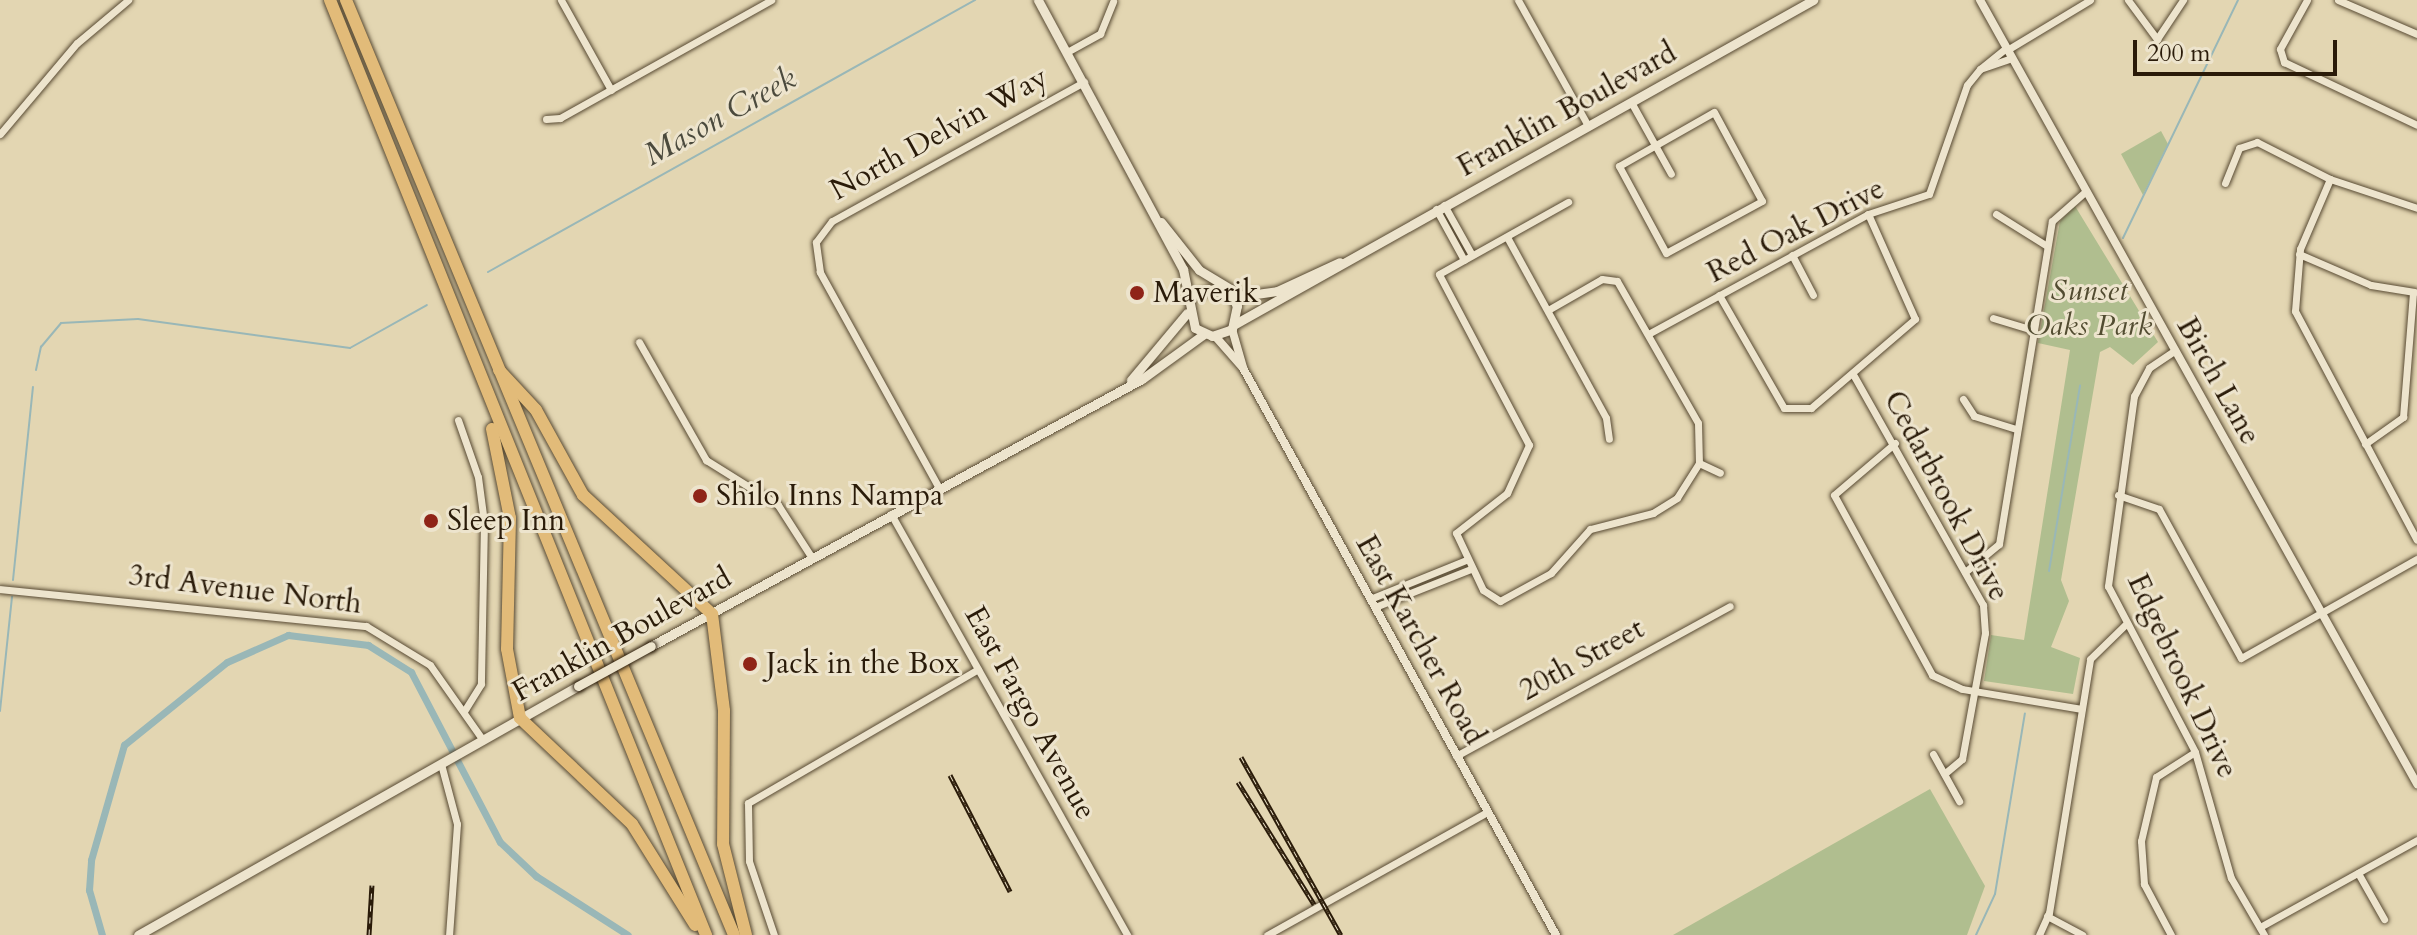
<!DOCTYPE html>
<html>
<head>
<meta charset="utf-8">
<style>
	body { margin:0 }
	#map { position:relative; width:2417px; height:935px; overflow:hidden; background:#e3d6b2; font-family:Cardo,serif }
	div>[style] { position:absolute }
	.green>* { inset:0; background:#b0be8f }
	.stream>* { height:2px; margin:-1px; padding:0 1px; transform-origin:1px; border-radius:1px; background:#99b7b7 }
	.canal>* { height:7px; margin:-3.5px; padding:0 3.5px; transform-origin:3.5px; border-radius:3.5px; background:#99b7b7 }
	.roads { filter:drop-shadow(0 0 2px #584a33) drop-shadow(0 0 2px #584a33) }
	.minor>* { height:7px; margin:-3.5px; padding:0 3.5px; transform-origin:3.5px; border-radius:3.5px; background:#ede4cd }
	.tertiary>* { height:8px; margin:-4px; padding:0 4px; transform-origin:4px; border-radius:4px; background:#ede4cd }
	.secondary>* { height:9px; margin:-4.5px; padding:0 4.5px; transform-origin:4.5px; border-radius:4.5px; background:#ede4cd }
	.motorway>* { height:12px; margin:-6px; padding:0 6px; transform-origin:6px; border-radius:6px; background:#e2bb79 }
	.rail>* { height:5px; margin-top:-2.5px; transform-origin:0; background:repeating-linear-gradient(90deg,#ede4cd 0 6px,#2a1b09 0 12px); box-sizing:border-box; border-block:2px solid #2a1b09 }
	.bridges { filter:drop-shadow(0 0 2px #2a1b09) drop-shadow(0 0 2px #2a1b09) }
	.secondary-bridge>* { height:9px; margin:-4.5px; padding:0 4.5px; transform-origin:4.5px; border-radius:4.5px; background:#ede4cd }
	.dots>* { width:22px; height:22px; translate:-50% -50%; box-sizing:border-box; border:4px solid #ede4cd; border-radius:50% }
	span { translate:-50% -50%; white-space:nowrap; text-align:center; line-height:1.15; -webkit-text-stroke:6px #ede4cd; paint-order:stroke }
	.street-label { font-size:30px; color:#2a1b09 }
	.park-label { font-size:30px; color:#524c31; font-style:italic }
	.poi-label { font-size:30px; color:#2a1b09 }
	.left { translate:0 -50%; text-align:left }
	.water-label { font-size:32px; color:#4b4a3d; font-style:italic }
	.scale { position:absolute; left:2133px; top:40px; width:204px; height:36px; box-sizing:border-box; border:4px solid #2a1b09; border-top:0; padding-left:10px; font-size:24px; line-height:28px; white-space:nowrap; color:#2a1b09; -webkit-text-stroke:6px #ede4cd; paint-order:stroke }
</style>
</head>
<body>
<div id="map">
	<div class="green">
		<i style="clip-path:polygon(2161px 131px,2168px 144px,2143px 195px,2121px 154px)"></i>
		<i style="clip-path:polygon(2075px 206px,2158px 342px,2133px 365px,2110px 347px,2100px 352px,2061px 580px,2069px 601px,2051px 647px,2080px 658px,2073px 694px,1984px 681px,1991px 635px,2024px 640px,2070px 350px,2038px 343px,2060px 221px)"></i>
		<i style="clip-path:polygon(1930px 789px,1985px 886px,1967px 935px,1673px 935px)"></i>
	</div>
	<div class="stream">
		<i style="left:2123px;top:238px;width:264px;rotate:-64.2deg"></i>
		<i style="left:488px;top:272px;width:558px;rotate:-29.18deg"></i>
		<i style="left:36px;top:370px;width:24px;rotate:-78deg"></i>
		<i style="left:41px;top:347px;width:31px;rotate:-50deg"></i>
		<i style="left:61px;top:323px;width:77px;rotate:-3deg"></i>
		<i style="left:138px;top:319px;width:214px;rotate:7.8deg"></i>
		<i style="left:350px;top:348px;width:88px;rotate:-29.2deg"></i>
		<i style="left:2049px;top:571px;width:188px;rotate:-80.5deg"></i>
		<i style="left:13px;top:580px;width:194px;rotate:-84.1deg"></i>
		<i style="left:0;top:711px;width:115px;rotate:-84deg"></i>
		<i style="left:1976px;top:935px;width:45px;rotate:-65.1deg"></i>
		<i style="left:1995px;top:894px;width:183px;rotate:-80.6deg"></i>
	</div>
	<div class="canal">
		<i style="left:102px;top:935px;width:47px;rotate:-106.1deg"></i>
		<i style="left:89px;top:890px;width:30px;rotate:-86deg"></i>
		<i style="left:91px;top:860px;width:120px;rotate:-74deg"></i>
		<i style="left:124px;top:745px;width:132px;rotate:-38.9deg"></i>
		<i style="left:227px;top:662px;width:67px;rotate:-23.9deg"></i>
		<i style="left:288px;top:635px;width:81px;rotate:7.1deg"></i>
		<i style="left:368px;top:645px;width:51px;rotate:32.1deg"></i>
		<i style="left:411px;top:672px;width:192px;rotate:62.4deg"></i>
		<i style="left:500px;top:842px;width:50px;rotate:43.4deg"></i>
		<i style="left:536px;top:876px;width:109px;rotate:32.7deg"></i>
	</div>
	<div class="roads">
		<div class="minor">
			<i style="left:561px;top:0;width:103px;rotate:60.9deg"></i>
			<i style="left:1518px;top:0;width:144px;rotate:60.9deg"></i>
			<i style="left:2128px;top:0;width:49px;rotate:53.4deg"></i>
			<i style="left:2157px;top:39px;width:47px;rotate:-56.3deg"></i>
			<i style="left:2307px;top:0;width:56px;rotate:118.9deg"></i>
			<i style="left:2280px;top:49px;width:14px;rotate:73deg"></i>
			<i style="left:2284px;top:62px;width:147px;rotate:25.3deg"></i>
			<i style="left:2338px;top:0;width:86px;rotate:23.3deg"></i>
			<i style="left:2006px;top:48px;width:33px;rotate:141deg"></i>
			<i style="left:1980px;top:69px;width:34px;rotate:-19deg"></i>
			<i style="left:2007px;top:50px;width:97px;rotate:-31.1deg"></i>
			<i style="left:1067px;top:52px;width:38px;rotate:-29deg"></i>
			<i style="left:1100px;top:34px;width:35px;rotate:-68deg"></i>
			<i style="left:1631px;top:102px;width:82px;rotate:60.9deg"></i>
			<i style="left:1714px;top:112px;width:101px;rotate:61.7deg"></i>
			<i style="left:1762px;top:201px;width:109px;rotate:151.6deg"></i>
			<i style="left:1666px;top:253px;width:99px;rotate:-118.4deg"></i>
			<i style="left:1619px;top:166px;width:109px;rotate:-29.6deg"></i>
			<i style="left:546px;top:119px;width:14px;rotate:-4deg"></i>
			<i style="left:560px;top:118px;width:242px;rotate:-29.2deg"></i>
			<i style="left:0;top:134px;width:119px;rotate:-49.8deg"></i>
			<i style="left:77px;top:43px;width:67px;rotate:-40.1deg"></i>
			<i style="left:2330px;top:179px;width:76px;rotate:113.2deg"></i>
			<i style="left:2300px;top:249px;width:62px;rotate:94.6deg"></i>
			<i style="left:2295px;top:311px;width:259px;rotate:62deg"></i>
			<i style="left:2225px;top:183px;width:38px;rotate:-68deg"></i>
			<i style="left:2239px;top:148px;width:19px;rotate:-18deg"></i>
			<i style="left:2257px;top:142px;width:82px;rotate:26.9deg"></i>
			<i style="left:2330px;top:179px;width:92px;rotate:18.4deg"></i>
			<i style="left:1444px;top:205px;width:57px;rotate:60.8deg"></i>
			<i style="left:1436px;top:209px;width:58px;rotate:61.2deg"></i>
			<i style="left:1996px;top:214px;width:60px;rotate:32.1deg"></i>
			<i style="left:1507px;top:237px;width:206px;rotate:61.3deg"></i>
			<i style="left:1606px;top:418px;width:21px;rotate:82deg"></i>
			<i style="left:2299px;top:254px;width:78px;rotate:23.3deg"></i>
			<i style="left:2371px;top:285px;width:44px;rotate:9.2deg"></i>
			<i style="left:1792px;top:255px;width:45px;rotate:62.3deg"></i>
			<i style="left:1719px;top:295px;width:130px;rotate:60.1deg"></i>
			<i style="left:1784px;top:408px;width:27px"></i>
			<i style="left:1811px;top:408px;width:137px;rotate:-40.6deg"></i>
			<i style="left:1915px;top:319px;width:115px;rotate:-114.1deg"></i>
			<i style="left:1548px;top:310px;width:62px;rotate:-29.9deg"></i>
			<i style="left:1602px;top:279px;width:15px;rotate:8deg"></i>
			<i style="left:1617px;top:281px;width:163px;rotate:60.3deg"></i>
			<i style="left:1698px;top:423px;width:40px;rotate:88.6deg"></i>
			<i style="left:1699px;top:463px;width:41px;rotate:122.2deg"></i>
			<i style="left:1677px;top:498px;width:28px;rotate:148deg"></i>
			<i style="left:1653px;top:513px;width:65px;rotate:165.7deg"></i>
			<i style="left:1590px;top:529px;width:59px;rotate:131.6deg"></i>
			<i style="left:1551px;top:573px;width:58px;rotate:151.2deg"></i>
			<i style="left:1500px;top:601px;width:20px;rotate:-147deg"></i>
			<i style="left:1483px;top:590px;width:63px;rotate:-115.3deg"></i>
			<i style="left:1456px;top:533px;width:65px;rotate:-38.1deg"></i>
			<i style="left:1507px;top:493px;width:53px;rotate:-65.4deg"></i>
			<i style="left:1529px;top:445px;width:193px;rotate:-117.8deg"></i>
			<i style="left:1439px;top:274px;width:148px;rotate:-29.2deg"></i>
			<i style="left:1993px;top:318px;width:42px;rotate:16.7deg"></i>
			<i style="left:1650px;top:333px;width:248px;rotate:-28.6deg"></i>
			<i style="left:1868px;top:214px;width:64px;rotate:-18.2deg"></i>
			<i style="left:1929px;top:194px;width:115px;rotate:-70.8deg"></i>
			<i style="left:1967px;top:85px;width:21px;rotate:-51deg"></i>
			<i style="left:639px;top:342px;width:136px;rotate:60.4deg"></i>
			<i style="left:706px;top:460px;width:85px;rotate:32deg"></i>
			<i style="left:778px;top:505px;width:63px;rotate:57.3deg"></i>
			<i style="left:2174px;top:351px;width:30px;rotate:146deg"></i>
			<i style="left:2149px;top:368px;width:32px;rotate:118deg"></i>
			<i style="left:2134px;top:396px;width:192px;rotate:97.8deg"></i>
			<i style="left:2108px;top:586px;width:187px;rotate:62.3deg"></i>
			<i style="left:2195px;top:752px;width:131px;rotate:74.1deg"></i>
			<i style="left:2231px;top:878px;width:66px;rotate:59.9deg"></i>
			<i style="left:1854px;top:376px;width:263px;rotate:60.6deg"></i>
			<i style="left:1983px;top:605px;width:28px;rotate:86deg"></i>
			<i style="left:1985px;top:633px;width:128px;rotate:100.3deg"></i>
			<i style="left:1962px;top:759px;width:23px;rotate:140deg"></i>
			<i style="left:1963px;top:399px;width:20px;rotate:57deg"></i>
			<i style="left:1974px;top:416px;width:44px;rotate:17.2deg"></i>
			<i style="left:458px;top:420px;width:60px;rotate:70.7deg"></i>
			<i style="left:478px;top:477px;width:45px;rotate:82.4deg"></i>
			<i style="left:484px;top:522px;width:162px;rotate:91.1deg"></i>
			<i style="left:481px;top:684px;width:31px;rotate:122deg"></i>
			<i style="left:1895px;top:443px;width:80px;rotate:139.6deg"></i>
			<i style="left:1834px;top:495px;width:205px;rotate:61.4deg"></i>
			<i style="left:1932px;top:675px;width:33px;rotate:25deg"></i>
			<i style="left:1962px;top:689px;width:121px;rotate:9.5deg"></i>
			<i style="left:2365px;top:444px;width:47px;rotate:-35.4deg"></i>
			<i style="left:2403px;top:417px;width:125px;rotate:-85.4deg"></i>
			<i style="left:1699px;top:463px;width:23px;rotate:25deg"></i>
			<i style="left:939px;top:488px;width:247px;rotate:-118.9deg"></i>
			<i style="left:820px;top:272px;width:30px;rotate:-98deg"></i>
			<i style="left:816px;top:242px;width:26px;rotate:-53deg"></i>
			<i style="left:832px;top:221px;width:288px;rotate:-28.9deg"></i>
			<i style="left:2118px;top:495px;width:43px;rotate:18.9deg"></i>
			<i style="left:2159px;top:509px;width:170px;rotate:61.2deg"></i>
			<i style="left:2241px;top:658px;width:202px;rotate:-29.4deg"></i>
			<i style="left:891px;top:514px;width:483px;rotate:60.7deg"></i>
			<i style="left:1965px;top:572px;width:44px;rotate:-39.5deg"></i>
			<i style="left:1999px;top:544px;width:327px;rotate:-80.7deg"></i>
			<i style="left:2052px;top:221px;width:45px;rotate:-41.4deg"></i>
			<i style="left:0;top:589px;width:368px;rotate:5.8deg"></i>
			<i style="left:366px;top:626px;width:75px;rotate:31.4deg"></i>
			<i style="left:430px;top:665px;width:92px;rotate:54.8deg"></i>
			<i style="left:1370px;top:599px;width:104px;rotate:-22.1deg"></i>
			<i style="left:1375px;top:607px;width:103px;rotate:-21.6deg"></i>
			<i style="left:1933px;top:754px;width:54px;rotate:61deg"></i>
			<i style="left:1456px;top:756px;width:312px;rotate:-28.7deg"></i>
			<i style="left:441px;top:764px;width:62px;rotate:75.1deg"></i>
			<i style="left:457px;top:824px;width:111px;rotate:94.1deg"></i>
			<i style="left:2358px;top:873px;width:53px;rotate:60.5deg"></i>
			<i style="left:2047px;top:916px;width:40px;rotate:28deg"></i>
			<i style="left:2260px;top:927px;width:179px;rotate:-29deg"></i>
			<i style="left:774px;top:935px;width:78px;rotate:-108.7deg"></i>
			<i style="left:749px;top:861px;width:58px;rotate:-91deg"></i>
			<i style="left:748px;top:803px;width:266px;rotate:-30.2deg"></i>
			<i style="left:1267px;top:935px;width:252px;rotate:-29.2deg"></i>
			<i style="left:2039px;top:935px;width:24px;rotate:-66deg"></i>
			<i style="left:2049px;top:913px;width:257px;rotate:-80.8deg"></i>
			<i style="left:2090px;top:659px;width:49px;rotate:-44.2deg"></i>
			<i style="left:2171px;top:935px;width:58px;rotate:-117.9deg"></i>
			<i style="left:2144px;top:884px;width:43px;rotate:-94deg"></i>
			<i style="left:2141px;top:841px;width:66px;rotate:-76.8deg"></i>
			<i style="left:2156px;top:777px;width:46px;rotate:-32.7deg"></i>
		</div>
		<div class="tertiary">
			<i style="left:1980px;top:0;width:898px;rotate:60.86deg"></i>
			<i style="left:1232px;top:329px;width:40px;rotate:74deg"></i>
			<i style="left:1215px;top:336px;width:43px;rotate:48.8deg"></i>
			<i style="left:1243px;top:368px;width:648px;rotate:61.1deg"></i>
		</div>
		<div class="secondary">
			<i style="left:1038px;top:0;width:306px;rotate:61.7deg"></i>
			<i style="left:1183px;top:269px;width:60px;rotate:78.5deg"></i>
			<i style="left:1195px;top:328px;width:19px;rotate:25deg"></i>
			<i style="left:1212px;top:336px;width:21px;rotate:-19deg"></i>
			<i style="left:1232px;top:329px;width:24px;rotate:-78deg"></i>
			<i style="left:1237px;top:306px;width:17px;rotate:-118deg"></i>
			<i style="left:1161px;top:222px;width:61px;rotate:51.6deg"></i>
			<i style="left:1199px;top:270px;width:50px;rotate:31.2deg"></i>
			<i style="left:1242px;top:296px;width:35px;rotate:-8deg"></i>
			<i style="left:1277px;top:291px;width:69px;rotate:-24.7deg"></i>
			<i style="left:1191px;top:295px;width:30px;rotate:-15deg"></i>
			<i style="left:1235px;top:324px;width:663px;rotate:-29.27deg"></i>
			<i style="left:1131px;top:380px;width:87px;rotate:-50.1deg"></i>
			<i style="left:651px;top:646px;width:559px;rotate:-28.54deg"></i>
			<i style="left:1142px;top:379px;width:77px;rotate:-36deg"></i>
			<i style="left:138px;top:935px;width:506px;rotate:-29.51deg"></i>
		</div>
		<div class="motorway">
			<i style="left:330px;top:0;width:1008px;rotate:68.09deg"></i>
			<i style="left:346px;top:0;width:1012px;rotate:67.46deg"></i>
			<i style="left:499px;top:370px;width:54px;rotate:47.2deg"></i>
			<i style="left:536px;top:410px;width:97px;rotate:61.1deg"></i>
			<i style="left:583px;top:495px;width:176px;rotate:42.7deg"></i>
			<i style="left:712px;top:614px;width:98px;rotate:82.9deg"></i>
			<i style="left:724px;top:711px;width:133px;rotate:90.4deg"></i>
			<i style="left:723px;top:844px;width:94px;rotate:75.8deg"></i>
			<i style="left:492px;top:429px;width:91px;rotate:78.6deg"></i>
			<i style="left:510px;top:518px;width:131px;rotate:91.3deg"></i>
			<i style="left:507px;top:649px;width:70px;rotate:79.3deg"></i>
			<i style="left:520px;top:718px;width:154px;rotate:43.4deg"></i>
			<i style="left:632px;top:824px;width:119px;rotate:58deg"></i>
		</div>
	</div>
	<div class="rail">
		<i style="left:1241px;top:757px;width:204px;rotate:60.7deg"></i>
		<i style="left:950px;top:775px;width:131px;rotate:62.7deg"></i>
		<i style="left:1238px;top:782px;width:144px;rotate:58.1deg"></i>
		<i style="left:369px;top:935px;width:50px;rotate:-86.6deg"></i>
	</div>
	<div class="bridges">
		<div class="secondary-bridge">
			<i style="left:578px;top:686px;width:83px;rotate:-28.7deg"></i>
		</div>
	</div>
	<div class="dots">
		<i style="left:1137px;top:293px;background:#8f2418"></i>
		<i style="left:700px;top:496px;background:#8f2418"></i>
		<i style="left:431px;top:521px;background:#8f2418"></i>
		<i style="left:750px;top:664px;background:#8f2418"></i>
	</div>
	<div class="street-label">
		<span style="left:1567px;top:110px;rotate:-29deg">Franklin Boulevard</span>
		<span style="left:939px;top:134px;rotate:-29deg">North Delvin Way</span>
		<span style="left:1796px;top:231px;rotate:-27deg">Red Oak Drive</span>
		<span style="left:2218px;top:381px;rotate:61deg">Birch Lane</span>
		<span style="left:1946px;top:496px;rotate:62deg">Cedarbrook Drive</span>
		<span style="left:245px;top:590px;rotate:7deg">3rd Avenue North</span>
		<span style="left:622px;top:635px;rotate:-29deg">Franklin Boulevard</span>
		<span style="left:1420px;top:640px;rotate:61deg">East Karcher Road</span>
		<span style="left:1582px;top:660px;rotate:-29deg">20th Street</span>
		<span style="left:2182px;top:676px;rotate:65deg">Edgebrook Drive</span>
		<span style="left:1030px;top:713px;rotate:61deg">East Fargo Avenue</span>
	</div>
	<div class="park-label">
		<span style="left:2089px;top:308px">Sunset<br>Oaks Park</span>
	</div>
	<div class="poi-label">
		<span class="left" style="left:1153px;top:293px">Maverik</span>
		<span class="left" style="left:716px;top:496px">Shilo Inns Nampa</span>
		<span class="left" style="left:447px;top:521px">Sleep Inn</span>
		<span class="left" style="left:766px;top:664px">Jack in the Box</span>
	</div>
	<div class="water-label">
		<span style="left:720px;top:117px;rotate:-29deg">Mason Creek</span>
	</div>
	<div class="scale">200 m</div>
</div>
</body>
</html>
